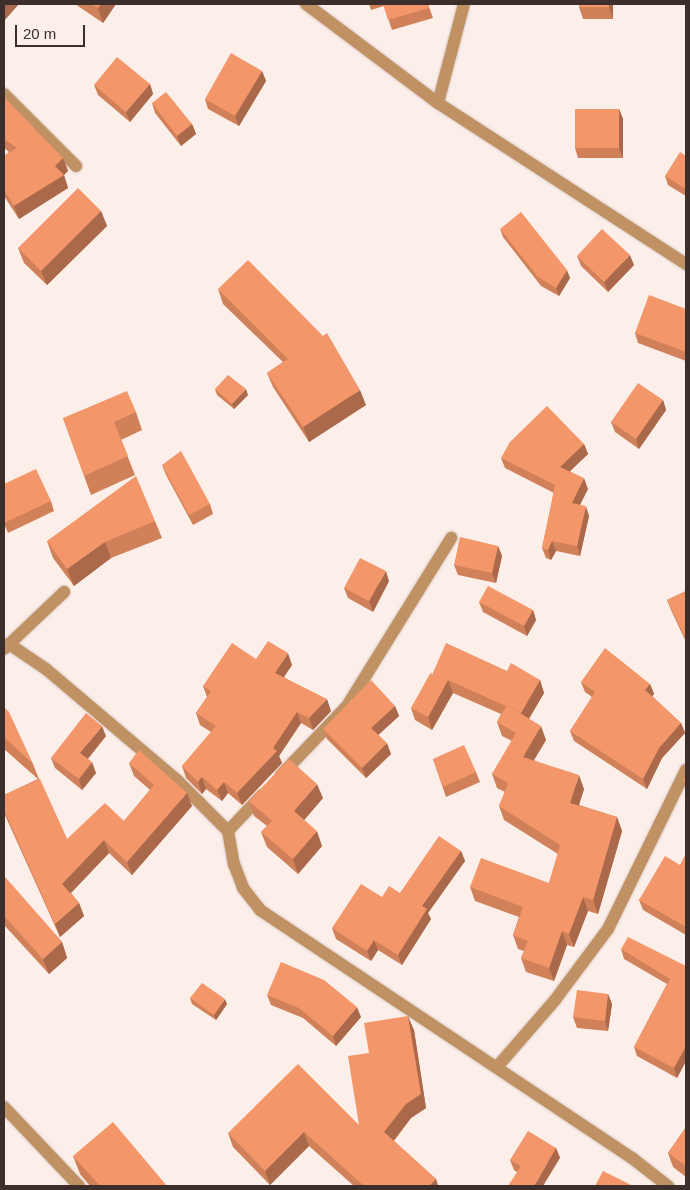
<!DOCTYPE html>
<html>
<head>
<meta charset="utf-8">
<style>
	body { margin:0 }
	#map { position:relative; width:690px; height:1190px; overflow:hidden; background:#fceee9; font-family:Helvetica,sans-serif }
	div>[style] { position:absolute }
	.roads { filter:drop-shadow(0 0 1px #d9ccc7) drop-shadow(0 0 1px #d9ccc7) }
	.lane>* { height:12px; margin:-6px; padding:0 6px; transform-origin:6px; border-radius:6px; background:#c09263 }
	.street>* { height:12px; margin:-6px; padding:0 6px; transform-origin:6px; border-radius:6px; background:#c09263 }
	.wall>* { inset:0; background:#d1815a }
	.shaded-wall>* { inset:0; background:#aa694a }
	.building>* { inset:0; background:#f39669 }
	span { translate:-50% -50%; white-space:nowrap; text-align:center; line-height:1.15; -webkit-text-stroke:5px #fceee9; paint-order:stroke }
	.frame { position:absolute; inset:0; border:5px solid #3c2f2b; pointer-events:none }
	.scale { position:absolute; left:15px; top:25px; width:70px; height:22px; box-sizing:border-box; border:2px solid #3c2f2b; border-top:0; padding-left:6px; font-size:15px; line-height:18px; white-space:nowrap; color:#3c2f2b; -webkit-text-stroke:4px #fceee9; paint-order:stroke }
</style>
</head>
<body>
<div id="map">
	<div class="roads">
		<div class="lane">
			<i style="left:4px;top:1107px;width:109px;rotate:46.5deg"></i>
		</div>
		<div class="street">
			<i style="left:306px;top:4px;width:165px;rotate:36.9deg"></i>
			<i style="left:438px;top:103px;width:296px;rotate:33deg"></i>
			<i style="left:4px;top:94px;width:102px;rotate:45deg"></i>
			<i style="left:438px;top:103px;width:102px;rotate:-75.3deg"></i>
			<i style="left:9px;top:644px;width:45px;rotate:34deg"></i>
			<i style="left:46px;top:669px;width:173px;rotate:40.3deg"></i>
			<i style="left:178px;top:781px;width:71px;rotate:45deg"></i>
			<i style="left:228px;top:831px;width:34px;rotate:80deg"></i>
			<i style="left:234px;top:864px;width:26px;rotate:69deg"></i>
			<i style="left:243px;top:888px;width:28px;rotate:52deg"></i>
			<i style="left:260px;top:910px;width:447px;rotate:33.7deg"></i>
			<i style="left:632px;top:1158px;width:46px;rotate:37.9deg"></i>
			<i style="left:4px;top:649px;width:83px;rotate:-43.5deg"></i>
			<i style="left:281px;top:775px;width:95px;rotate:-46.3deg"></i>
			<i style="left:347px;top:706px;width:198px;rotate:-58.2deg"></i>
			<i style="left:228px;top:831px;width:50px;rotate:-46.6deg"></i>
			<i style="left:497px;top:1067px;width:89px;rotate:-49.1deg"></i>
			<i style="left:555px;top:1000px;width:89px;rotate:-53.3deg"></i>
			<i style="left:608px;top:929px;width:177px;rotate:-63.9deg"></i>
		</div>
	</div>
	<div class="wall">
		<i style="clip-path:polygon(75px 4px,116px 4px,103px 23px)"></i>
		<i style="clip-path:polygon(369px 4px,428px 4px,433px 18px,392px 30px,384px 6px,371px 10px)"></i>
		<i style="clip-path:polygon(613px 4px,613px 19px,583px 19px,579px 7px)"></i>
		<i style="clip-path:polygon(262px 71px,266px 81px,239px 126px,208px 109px,205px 99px)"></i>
		<i style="clip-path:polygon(150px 84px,153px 94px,130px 122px,98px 95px,94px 85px)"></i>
		<i style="clip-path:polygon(4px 97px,63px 158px,68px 171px,64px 175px,68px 188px,19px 219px,4px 196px,4px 156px,9px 152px,4px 148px)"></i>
		<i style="clip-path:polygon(152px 103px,192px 124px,196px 134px,181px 146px,155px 113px)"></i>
		<i style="clip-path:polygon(619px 109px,623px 119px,623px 158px,578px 158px,575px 148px)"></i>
		<i style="clip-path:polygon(686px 156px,686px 196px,668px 185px,665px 176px)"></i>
		<i style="clip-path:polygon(101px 211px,107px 226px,47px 285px,24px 263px,18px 248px)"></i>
		<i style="clip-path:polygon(500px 229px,570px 278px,559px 296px,541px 286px,503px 237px)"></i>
		<i style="clip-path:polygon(577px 256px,634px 265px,608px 292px,581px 266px)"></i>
		<i style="clip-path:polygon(218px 289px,366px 405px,309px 442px,273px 387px,267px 373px,283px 362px,223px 304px)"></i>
		<i style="clip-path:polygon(686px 309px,686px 361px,638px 343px,635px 333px)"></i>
		<i style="clip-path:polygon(215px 389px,248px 395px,234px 409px,217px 395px)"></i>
		<i style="clip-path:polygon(663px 400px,666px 410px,639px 449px,615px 432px,611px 422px)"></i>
		<i style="clip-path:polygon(136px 412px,142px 430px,121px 440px,135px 475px,91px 495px,63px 418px)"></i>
		<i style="clip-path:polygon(584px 444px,588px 454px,570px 471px,588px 489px,580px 504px,589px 516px,580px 556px,556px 551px,551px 560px,546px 558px,542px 548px,554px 493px,505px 468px,501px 458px)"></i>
		<i style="clip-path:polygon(162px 465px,210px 504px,213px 514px,193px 525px,166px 475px)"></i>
		<i style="clip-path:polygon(4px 484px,51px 501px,54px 511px,8px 533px,4px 524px)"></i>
		<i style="clip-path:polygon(155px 521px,162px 538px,111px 558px,74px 586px,53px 558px,47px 541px)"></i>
		<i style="clip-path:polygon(498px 546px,502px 556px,496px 583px,458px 575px,454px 565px)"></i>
		<i style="clip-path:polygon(389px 581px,373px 612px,348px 598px,344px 588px)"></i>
		<i style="clip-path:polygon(686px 591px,686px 642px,671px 610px,667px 600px)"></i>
		<i style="clip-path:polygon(479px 602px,533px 610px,536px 620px,527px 636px,483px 612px)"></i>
		<i style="clip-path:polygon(256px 659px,292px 665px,284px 677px,331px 711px,313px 730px,301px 723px,279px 756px,282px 763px,242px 805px,228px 793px,222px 801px,206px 789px,202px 794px,186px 778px,182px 766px,211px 732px,200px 725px,196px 713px,207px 697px,203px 686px)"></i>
		<i style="clip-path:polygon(507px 671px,540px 680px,544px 693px,529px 719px,546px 740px,534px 760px,584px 789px,579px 805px,617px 817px,622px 831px,598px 914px,588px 911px,574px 947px,567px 945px,554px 981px,526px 972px,521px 958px,524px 951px,518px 949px,513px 935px,519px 917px,475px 901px,470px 887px,549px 883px,558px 854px,504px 820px,499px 806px,505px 792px,497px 788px,492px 774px,512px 741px,502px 736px,497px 722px,501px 714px,453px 693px,432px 730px,415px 720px,411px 708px,432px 675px)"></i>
		<i style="clip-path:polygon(581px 682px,650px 684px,654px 694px,652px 696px,681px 723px,685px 733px,662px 758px,647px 789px,574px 741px,570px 731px,592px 697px,585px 692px)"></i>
		<i style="clip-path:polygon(395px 706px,399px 716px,378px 735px,391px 754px,366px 778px,327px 739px,323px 729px)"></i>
		<i style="clip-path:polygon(4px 707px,33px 764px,39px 779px,67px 839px,124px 821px,150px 790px,134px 776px,129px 763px,192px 806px,132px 875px,109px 853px,71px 893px,79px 903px,84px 916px,60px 937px,4px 813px,4px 795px,38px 779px,4px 749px)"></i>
		<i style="clip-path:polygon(106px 736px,88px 759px,96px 773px,82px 790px,55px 768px,51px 758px)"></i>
		<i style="clip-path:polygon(433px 759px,476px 772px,480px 782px,446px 797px)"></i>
		<i style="clip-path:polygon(686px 775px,686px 790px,683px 781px)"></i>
		<i style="clip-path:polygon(323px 798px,304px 820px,322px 846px,298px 874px,267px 847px,261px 832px,267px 826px,254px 816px,249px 801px)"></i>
		<i style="clip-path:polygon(461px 851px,465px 861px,428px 913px,431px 919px,402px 965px,378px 950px,371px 961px,336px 939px,332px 928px,400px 893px)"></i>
		<i style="clip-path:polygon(686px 854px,686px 935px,643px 910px,639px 900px,680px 865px)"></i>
		<i style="clip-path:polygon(4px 876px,62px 942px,67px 958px,49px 974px,4px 925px)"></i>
		<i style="clip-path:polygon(621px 949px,686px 966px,686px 1061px,677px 1078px,637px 1056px,634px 1047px,667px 984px,624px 959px)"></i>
		<i style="clip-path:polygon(608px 994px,612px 1004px,608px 1031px,577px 1028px,573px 1017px)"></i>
		<i style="clip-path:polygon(267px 995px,361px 1017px,336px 1046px,303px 1018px,271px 1005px)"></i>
		<i style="clip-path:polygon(190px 998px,227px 1004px,216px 1020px,192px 1004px)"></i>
		<i style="clip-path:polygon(414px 1030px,426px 1108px,411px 1118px,394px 1141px,436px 1179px,438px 1186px,354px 1186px,309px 1146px,270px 1185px,233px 1147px,228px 1133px,359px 1125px,369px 1053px)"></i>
		<i style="clip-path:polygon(686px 1127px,686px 1177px,673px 1167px,668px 1153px)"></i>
		<i style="clip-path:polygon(556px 1148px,560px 1158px,517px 1172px,514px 1170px,510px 1160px)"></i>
		<i style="clip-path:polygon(73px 1156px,167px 1186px,90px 1186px,80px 1174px)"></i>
	</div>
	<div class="shaded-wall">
		<i style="clip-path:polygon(5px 4px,19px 4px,4px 21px,4px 5px)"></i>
		<i style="clip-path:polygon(101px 4px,116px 4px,103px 23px,98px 8px)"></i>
		<i style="clip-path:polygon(609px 4px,613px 4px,613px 19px,609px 7px)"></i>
		<i style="clip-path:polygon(262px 71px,266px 81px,239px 126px,235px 116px)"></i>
		<i style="clip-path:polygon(150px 84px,153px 94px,130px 122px,126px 112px)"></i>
		<i style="clip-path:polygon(619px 109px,623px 119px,623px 158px,619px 148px)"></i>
		<i style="clip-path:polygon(192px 124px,196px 134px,181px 146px,177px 136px)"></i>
		<i style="clip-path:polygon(63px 158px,68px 171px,64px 175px,68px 188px,19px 219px,14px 206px)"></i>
		<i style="clip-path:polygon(101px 211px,107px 226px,47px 285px,41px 271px)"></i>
		<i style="clip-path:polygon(630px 255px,634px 265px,608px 292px,604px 282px)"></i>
		<i style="clip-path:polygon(567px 270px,570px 278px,559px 296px,556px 288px)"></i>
		<i style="clip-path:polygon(246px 389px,248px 395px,234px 409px,232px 404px)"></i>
		<i style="clip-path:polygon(360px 390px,366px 405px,309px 442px,303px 427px)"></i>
		<i style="clip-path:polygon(663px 400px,666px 410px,639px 449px,636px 439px)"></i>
		<i style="clip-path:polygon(584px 444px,588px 454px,564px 477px,560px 467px)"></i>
		<i style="clip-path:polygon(584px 478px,588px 489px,576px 513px,572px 503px)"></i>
		<i style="clip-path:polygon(586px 506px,589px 516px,580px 556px,577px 546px)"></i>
		<i style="clip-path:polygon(552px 541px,556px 551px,551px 560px,548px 550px)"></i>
		<i style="clip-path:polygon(105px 542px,111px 558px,74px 586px,67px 569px)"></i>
		<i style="clip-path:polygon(498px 546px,502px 556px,496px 583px,492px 573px)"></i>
		<i style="clip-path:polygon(386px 571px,389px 581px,373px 612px,369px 601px)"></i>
		<i style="clip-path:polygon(533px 610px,536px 620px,527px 636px,524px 626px)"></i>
		<i style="clip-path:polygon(288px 653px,292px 665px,279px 684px,275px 673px)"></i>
		<i style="clip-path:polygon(448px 680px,453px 693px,432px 730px,428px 717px)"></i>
		<i style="clip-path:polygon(540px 680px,544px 693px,525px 725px,521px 713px)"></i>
		<i style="clip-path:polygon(650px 684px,654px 694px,649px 700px,645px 690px)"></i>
		<i style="clip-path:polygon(327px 699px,331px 711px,313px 730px,309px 718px)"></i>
		<i style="clip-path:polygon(395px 706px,399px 716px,375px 738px,371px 728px)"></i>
		<i style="clip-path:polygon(297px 712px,301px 723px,279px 756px,282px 763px,242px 805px,237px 793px,273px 748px)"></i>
		<i style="clip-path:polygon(681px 723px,685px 733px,662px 758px,647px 789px,643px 779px,659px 748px)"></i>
		<i style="clip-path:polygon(102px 726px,106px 736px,84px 763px,80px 753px)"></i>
		<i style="clip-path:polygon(541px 726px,546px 740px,528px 770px,523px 757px)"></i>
		<i style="clip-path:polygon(387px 743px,391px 754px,366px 778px,362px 768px)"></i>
		<i style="clip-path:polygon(92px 762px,96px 773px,82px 790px,79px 779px)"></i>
		<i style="clip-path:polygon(579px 775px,584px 789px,575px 817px,570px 803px)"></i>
		<i style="clip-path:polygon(202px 777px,206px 789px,202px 794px,198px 782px)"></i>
		<i style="clip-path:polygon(224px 782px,228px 793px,222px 801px,217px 790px)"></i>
		<i style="clip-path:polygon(317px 784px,323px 798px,299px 826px,294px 811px)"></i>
		<i style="clip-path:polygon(187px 793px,192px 806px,132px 875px,127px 862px)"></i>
		<i style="clip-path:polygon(617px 817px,622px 831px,598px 914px,593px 900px)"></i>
		<i style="clip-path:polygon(317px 831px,322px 846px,298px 874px,293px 859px)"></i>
		<i style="clip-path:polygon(104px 840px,109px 853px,67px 897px,62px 884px)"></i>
		<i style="clip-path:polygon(461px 851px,465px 861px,428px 913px,431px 919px,402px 965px,398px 955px,422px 906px)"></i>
		<i style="clip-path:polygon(583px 897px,588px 911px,574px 947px,569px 934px)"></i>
		<i style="clip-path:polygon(79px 903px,84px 916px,60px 937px,55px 924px)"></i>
		<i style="clip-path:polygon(562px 931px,567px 945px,554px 981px,549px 968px)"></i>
		<i style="clip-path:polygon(374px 940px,378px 950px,371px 961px,367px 951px)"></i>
		<i style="clip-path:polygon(62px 942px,67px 958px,49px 974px,43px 959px)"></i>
		<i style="clip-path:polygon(608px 994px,612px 1004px,608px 1031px,605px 1021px)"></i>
		<i style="clip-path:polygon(225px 999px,227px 1004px,216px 1020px,214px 1015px)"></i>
		<i style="clip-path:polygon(357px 1007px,361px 1017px,336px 1046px,333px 1036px)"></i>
		<i style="clip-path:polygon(408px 1016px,414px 1030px,426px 1108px,411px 1118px,389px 1146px,384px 1132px)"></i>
		<i style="clip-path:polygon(686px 1046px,686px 1061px,677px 1078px,674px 1068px)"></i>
		<i style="clip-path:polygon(304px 1132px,309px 1146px,270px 1185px,265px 1171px)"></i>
		<i style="clip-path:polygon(556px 1148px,560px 1158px,543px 1186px,534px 1186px)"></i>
		<i style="clip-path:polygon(436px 1179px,438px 1186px,429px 1186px)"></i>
	</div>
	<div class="building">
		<i style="clip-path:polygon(91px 4px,101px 4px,98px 8px)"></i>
		<i style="clip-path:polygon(383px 4px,428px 4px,429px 8px,388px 20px)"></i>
		<i style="clip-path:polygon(579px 4px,609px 4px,609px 7px,579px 7px)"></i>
		<i style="clip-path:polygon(231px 53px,262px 71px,235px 116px,205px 99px)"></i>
		<i style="clip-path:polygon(117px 57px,150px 84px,126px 112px,94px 85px)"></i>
		<i style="clip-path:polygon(166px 92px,192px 124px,177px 136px,152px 103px)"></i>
		<i style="clip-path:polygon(4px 97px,63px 158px,55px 166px,64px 175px,14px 206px,4px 190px,4px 156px,17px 148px,4px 139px)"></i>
		<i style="clip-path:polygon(575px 109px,619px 109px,619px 148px,575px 148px)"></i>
		<i style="clip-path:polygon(680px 152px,686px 156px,686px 189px,665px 176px)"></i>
		<i style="clip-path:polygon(78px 188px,101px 211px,41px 271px,18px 248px)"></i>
		<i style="clip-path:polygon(521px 212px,567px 270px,556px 288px,538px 277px,500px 229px)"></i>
		<i style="clip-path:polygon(602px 229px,630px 255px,604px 282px,577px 256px)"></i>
		<i style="clip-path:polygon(248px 260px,323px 336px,327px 333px,360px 390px,303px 427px,267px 373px,288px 359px,218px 289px)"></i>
		<i style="clip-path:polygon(649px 295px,686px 309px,686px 352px,635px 333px)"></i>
		<i style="clip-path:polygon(228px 375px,246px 389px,232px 404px,215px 389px)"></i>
		<i style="clip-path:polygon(638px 383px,663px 400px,636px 439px,611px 422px)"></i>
		<i style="clip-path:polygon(127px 391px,136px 412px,114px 422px,128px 456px,84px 476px,63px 418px)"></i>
		<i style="clip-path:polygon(547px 406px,584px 444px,560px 467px,584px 478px,572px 503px,586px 506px,577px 546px,552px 541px,548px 550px,542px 548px,555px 485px,501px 458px,510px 442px)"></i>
		<i style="clip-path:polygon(181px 451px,210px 504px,189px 515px,162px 465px)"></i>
		<i style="clip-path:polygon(36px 469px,51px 501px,4px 523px,4px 484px)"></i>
		<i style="clip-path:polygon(136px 476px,155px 521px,105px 542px,67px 569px,47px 541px)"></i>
		<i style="clip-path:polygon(460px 537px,498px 546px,492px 573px,454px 565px)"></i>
		<i style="clip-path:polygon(360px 558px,386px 571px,369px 601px,344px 588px)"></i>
		<i style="clip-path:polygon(488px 586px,533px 610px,524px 626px,479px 602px)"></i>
		<i style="clip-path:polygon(686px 591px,686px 639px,667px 600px)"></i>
		<i style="clip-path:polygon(268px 641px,288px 653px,275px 673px,327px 699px,309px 718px,297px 712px,273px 748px,277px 751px,237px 793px,224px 782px,217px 790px,202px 777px,198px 782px,182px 766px,216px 726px,196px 713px,211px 691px,203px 686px,232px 643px,256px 659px)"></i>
		<i style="clip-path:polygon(446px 643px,507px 671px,511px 663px,540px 680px,521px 713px,507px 705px,506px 706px,448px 680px,428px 717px,411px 708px,431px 672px,432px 675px)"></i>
		<i style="clip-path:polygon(605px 648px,650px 684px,645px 690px,681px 723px,659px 748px,643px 779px,570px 731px,595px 692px,581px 682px)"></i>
		<i style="clip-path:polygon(371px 680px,395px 706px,371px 728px,387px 743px,362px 768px,323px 729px)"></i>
		<i style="clip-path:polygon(507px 705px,541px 726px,523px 757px,579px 775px,570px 803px,617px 817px,593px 900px,583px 897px,569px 934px,562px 931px,549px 968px,521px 958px,528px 941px,513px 935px,523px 907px,470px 887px,481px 858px,549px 883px,560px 845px,499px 806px,508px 783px,492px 774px,516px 733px,497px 722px)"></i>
		<i style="clip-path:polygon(4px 707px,9px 712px,33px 764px,4px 737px)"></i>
		<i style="clip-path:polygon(86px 713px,102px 726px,80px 753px,92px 762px,79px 779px,51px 758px)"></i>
		<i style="clip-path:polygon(464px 745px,476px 772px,443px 787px,433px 759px)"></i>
		<i style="clip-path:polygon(139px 750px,187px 793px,127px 862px,104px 840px,62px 884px,79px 903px,55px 924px,4px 810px,4px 795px,40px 779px,67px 839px,105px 803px,124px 821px,154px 785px,129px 763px)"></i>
		<i style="clip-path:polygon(289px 759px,317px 784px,294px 811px,317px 831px,293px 859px,261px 832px,272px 821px,249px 801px)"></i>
		<i style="clip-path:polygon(686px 775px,686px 783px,683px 781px)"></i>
		<i style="clip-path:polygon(439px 836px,461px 851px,422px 906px,427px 909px,398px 955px,374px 940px,367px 951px,332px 928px,361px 884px,382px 897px,389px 886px,400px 893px)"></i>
		<i style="clip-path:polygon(686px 854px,686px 927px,639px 900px,665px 856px,680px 865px)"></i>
		<i style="clip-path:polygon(4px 876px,62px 942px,43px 959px,4px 916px)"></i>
		<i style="clip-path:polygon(628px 937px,686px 966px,686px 1046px,674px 1068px,634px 1047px,670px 979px,621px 949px)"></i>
		<i style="clip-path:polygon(281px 962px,324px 980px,357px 1007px,333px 1036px,299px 1008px,267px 995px)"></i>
		<i style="clip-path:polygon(202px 983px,225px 999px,214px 1015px,190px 998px)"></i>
		<i style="clip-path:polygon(577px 990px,608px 994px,605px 1021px,573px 1017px)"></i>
		<i style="clip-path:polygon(408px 1016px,421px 1094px,406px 1104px,384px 1132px,436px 1179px,429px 1186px,364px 1186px,304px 1132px,265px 1171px,228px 1133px,298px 1064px,359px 1125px,348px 1056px,369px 1053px,364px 1023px)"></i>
		<i style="clip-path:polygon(113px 1122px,167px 1186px,100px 1186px,73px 1156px)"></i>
		<i style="clip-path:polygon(686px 1127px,686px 1166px,668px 1153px)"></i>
		<i style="clip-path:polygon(528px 1131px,556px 1148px,534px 1186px,508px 1186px,521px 1166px,510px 1160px)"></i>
		<i style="clip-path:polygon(603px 1171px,633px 1186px,595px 1186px)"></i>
	</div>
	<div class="frame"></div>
	<div class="scale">20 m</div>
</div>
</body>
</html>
